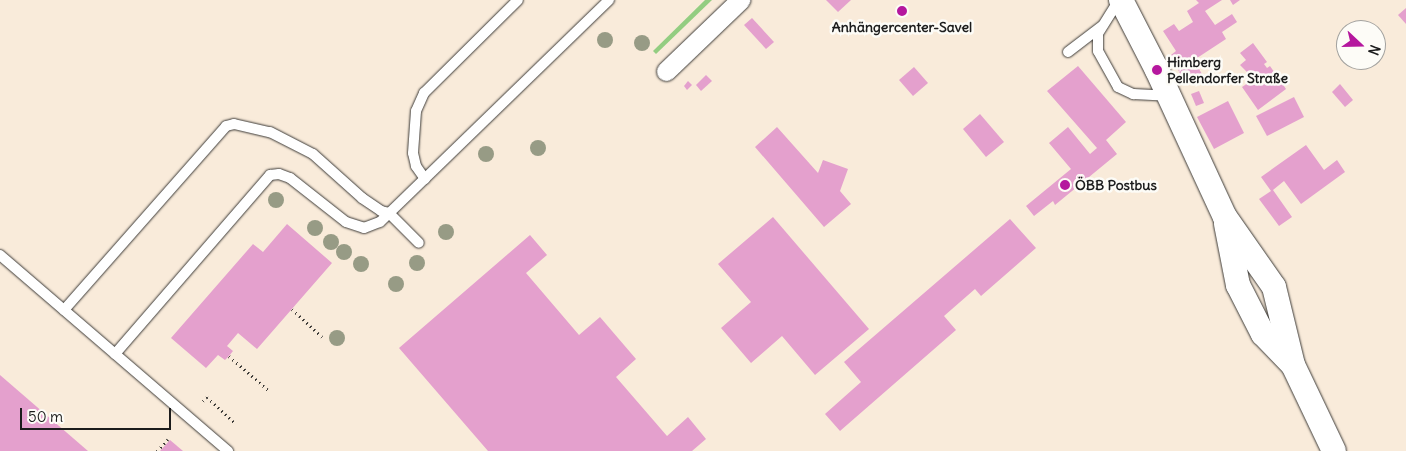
<!DOCTYPE html>
<html>
<head>
<meta charset="utf-8">
<style>
	body { margin:0 }
	#map { position:relative; width:1406px; height:451px; overflow:hidden; background:#f9ebda; font-family:Delius,sans-serif }
	div>[style] { position:absolute }
	.green>* { inset:0; background:#93cd81 }
	.building>* { inset:0; background:#e4a0cd }
	.path>* { height:3px; margin-top:-1.5px; transform-origin:0; background:repeating-linear-gradient(90deg,#3d3b38 0 1px,transparent 0 5px) }
	.roads { filter:drop-shadow(0 0 1px #3d3b38) drop-shadow(0 0 1px #3d3b38) }
	.service>* { height:10px; margin:-5px; padding:0 5px; transform-origin:5px; border-radius:5px; background:#fff }
	.minor>* { height:19px; margin:-9.5px; padding:0 9.5px; transform-origin:9.5px; border-radius:9.5px; background:#fff }
	.tertiary>* { height:24px; margin:-12px; padding:0 12px; transform-origin:12px; border-radius:12px; background:#fff }
	.trees>* { width:16px; height:16px; margin:-8px; border-radius:50%; background:#979b85 }
	.dots>* { width:14px; height:14px; translate:-50% -50%; box-sizing:border-box; border:2px solid #fdfcf7; border-radius:50% }
	span { translate:-50% -50%; white-space:nowrap; text-align:center; line-height:1.15; -webkit-text-stroke:5px #fdfcf7; paint-order:stroke }
	.poi-label { font-size:14px; color:#1c1c1c; font-weight:700 }
	.left { translate:0 -50%; text-align:left }
	.north { position:absolute; left:1336px; top:20px; width:50px; height:50px; box-sizing:border-box; background:#fdfcf7; border:1px solid #a3a29f; border-radius:50%; rotate:111deg; font-size:14px; font-weight:700; line-height:20px; text-align:center; color:#1c1c1c }
	.north::after { content:''; display:block; margin:auto; width:18px; height:22px; background:#b5179e; clip-path:polygon(50% 0,100% 100%,50% 72%,0 100%) }
	.scale { position:absolute; left:20px; top:408px; width:151px; height:22px; box-sizing:border-box; border:2px solid #1c1c1c; border-top:0; padding-left:6px; font-size:15px; line-height:18px; white-space:nowrap; color:#1c1c1c; -webkit-text-stroke:4px #fdfcf7; paint-order:stroke }
</style>
</head>
<body>
<div id="map">
	<div class="green">
		<i style="clip-path:polygon(705px 0,712px 0,656px 54px,653px 51px)"></i>
	</div>
	<div class="building">
		<i style="clip-path:polygon(826px 0,851px 0,838px 12px)"></i>
		<i style="clip-path:polygon(1196px 0,1222px 0,1205px 11px,1215px 25px,1232px 14px,1237px 22px,1222px 32px,1226px 39px,1194px 60px,1203px 76px,1185px 84px,1171px 55px,1176px 51px,1163px 31px,1174px 24px,1179px 31px,1193px 22px,1187px 11px,1199px 3px)"></i>
		<i style="clip-path:polygon(1230px 0,1240px 0,1233px 5px)"></i>
		<i style="clip-path:polygon(1406px 8px,1406px 24px,1398px 15px)"></i>
		<i style="clip-path:polygon(752px 18px,774px 42px,766px 49px,744px 25px)"></i>
		<i style="clip-path:polygon(1253px 43px,1267px 62px,1264px 64px,1267px 68px,1270px 66px,1286px 89px,1258px 110px,1242px 87px,1254px 79px,1240px 65px,1246px 60px,1240px 53px)"></i>
		<i style="clip-path:polygon(1078px 66px,1126px 122px,1106px 140px,1117px 154px,1055px 205px,1053px 201px,1034px 216px,1026px 206px,1071px 169px,1049px 143px,1068px 127px,1090px 154px,1097px 148px,1047px 91px)"></i>
		<i style="clip-path:polygon(914px 67px,928px 83px,913px 96px,899px 80px)"></i>
		<i style="clip-path:polygon(706px 75px,712px 81px,701px 91px,696px 85px)"></i>
		<i style="clip-path:polygon(688px 81px,692px 85px,687px 90px,684px 86px)"></i>
		<i style="clip-path:polygon(1340px 84px,1353px 100px,1345px 107px,1332px 92px)"></i>
		<i style="clip-path:polygon(1199px 91px,1204px 103px,1196px 106px,1191px 94px)"></i>
		<i style="clip-path:polygon(1294px 97px,1304px 117px,1267px 136px,1256px 116px)"></i>
		<i style="clip-path:polygon(1228px 101px,1244px 133px,1214px 149px,1197px 117px)"></i>
		<i style="clip-path:polygon(980px 114px,1004px 142px,986px 157px,963px 129px)"></i>
		<i style="clip-path:polygon(777px 127px,818px 173px,823px 160px,848px 169px,840px 191px,851px 204px,824px 227px,755px 147px)"></i>
		<i style="clip-path:polygon(1306px 145px,1324px 170px,1337px 160px,1345px 172px,1301px 204px,1284px 181px,1273px 190px,1292px 217px,1279px 226px,1259px 199px,1271px 191px,1261px 177px)"></i>
		<i style="clip-path:polygon(773px 217px,869px 329px,815px 375px,782px 336px,751px 363px,721px 328px,751px 302px,718px 264px)"></i>
		<i style="clip-path:polygon(1010px 219px,1036px 248px,981px 296px,975px 289px,944px 316px,956px 330px,840px 431px,825px 414px,861px 382px,844px 362px)"></i>
		<i style="clip-path:polygon(287px 224px,332px 263px,257px 349px,238px 333px,227px 346px,233px 351px,229px 356px,225px 360px,218px 355px,206px 368px,171px 338px,253px 244px,263px 252px)"></i>
		<i style="clip-path:polygon(530px 235px,547px 255px,526px 273px,579px 335px,600px 317px,636px 359px,616px 377px,667px 436px,688px 417px,706px 439px,692px 451px,488px 451px,399px 348px)"></i>
		<i style="clip-path:polygon(0 375px,88px 451px,0 451px)"></i>
		<i style="clip-path:polygon(170px 440px,183px 451px,160px 451px)"></i>
	</div>
	<div class="path">
		<i style="left:292px;top:309px;width:41px;rotate:43deg"></i>
		<i style="left:229px;top:356px;width:52px;rotate:41.1deg"></i>
		<i style="left:203px;top:401px;width:6px;rotate:-45deg"></i>
		<i style="left:207px;top:397px;width:37px;rotate:43deg"></i>
		<i style="left:157px;top:451px;width:16px;rotate:-47deg"></i>
	</div>
	<div class="roads">
		<div class="service">
			<i style="left:1119px;top:0;width:40px;rotate:122deg"></i>
			<i style="left:1098px;top:34px;width:17px;rotate:90deg"></i>
			<i style="left:1098px;top:51px;width:41px;rotate:60.9deg"></i>
			<i style="left:1118px;top:87px;width:17px;rotate:25deg"></i>
			<i style="left:1133px;top:94px;width:35px;rotate:3deg"></i>
			<i style="left:1068px;top:52px;width:43px;rotate:-37.4deg"></i>
			<i style="left:425px;top:179px;width:16px;rotate:-125deg"></i>
			<i style="left:416px;top:166px;width:13px;rotate:-103deg"></i>
			<i style="left:413px;top:153px;width:42px;rotate:-85.9deg"></i>
			<i style="left:416px;top:111px;width:20px;rotate:-66deg"></i>
			<i style="left:424px;top:93px;width:132px;rotate:-44.7deg"></i>
			<i style="left:0;top:255px;width:301px;rotate:40.7deg"></i>
			<i style="left:64px;top:310px;width:245px;rotate:-48.6deg"></i>
			<i style="left:226px;top:126px;width:8px;rotate:-14deg"></i>
			<i style="left:234px;top:124px;width:37px;rotate:13deg"></i>
			<i style="left:270px;top:132px;width:48px;rotate:27.1deg"></i>
			<i style="left:313px;top:154px;width:66px;rotate:41.9deg"></i>
			<i style="left:362px;top:198px;width:23px;rotate:34deg"></i>
			<i style="left:381px;top:211px;width:8px;rotate:14deg"></i>
			<i style="left:389px;top:213px;width:42px;rotate:45deg"></i>
			<i style="left:115px;top:354px;width:237px;rotate:-49.1deg"></i>
			<i style="left:270px;top:175px;width:9px;rotate:-6deg"></i>
			<i style="left:279px;top:174px;width:12px;rotate:20deg"></i>
			<i style="left:290px;top:178px;width:71px;rotate:38.2deg"></i>
			<i style="left:346px;top:222px;width:19px;rotate:18deg"></i>
			<i style="left:364px;top:228px;width:17px;rotate:-21deg"></i>
			<i style="left:380px;top:222px;width:319px;rotate:-44.1deg"></i>
		</div>
		<div class="minor">
			<i style="left:666px;top:71px;width:103px;rotate:-43.8deg"></i>
		</div>
		<div class="tertiary">
			<i style="left:1121px;top:0;width:79px;rotate:62.8deg"></i>
			<i style="left:1157px;top:70px;width:162px;rotate:65.2deg"></i>
			<i style="left:1225px;top:217px;width:85px;rotate:55deg"></i>
			<i style="left:1274px;top:287px;width:80px;rotate:76.3deg"></i>
			<i style="left:1293px;top:365px;width:95px;rotate:64.5deg"></i>
			<i style="left:1226px;top:224px;width:62px;rotate:78.9deg"></i>
			<i style="left:1238px;top:285px;width:55px;rotate:63deg"></i>
			<i style="left:1263px;top:334px;width:42px;rotate:46deg"></i>
		</div>
	</div>
	<div class="trees">
		<i style="left:605px;top:40px"></i>
		<i style="left:642px;top:43px"></i>
		<i style="left:538px;top:148px"></i>
		<i style="left:486px;top:154px"></i>
		<i style="left:276px;top:200px"></i>
		<i style="left:315px;top:228px"></i>
		<i style="left:446px;top:232px"></i>
		<i style="left:331px;top:242px"></i>
		<i style="left:344px;top:252px"></i>
		<i style="left:417px;top:263px"></i>
		<i style="left:361px;top:264px"></i>
		<i style="left:396px;top:284px"></i>
		<i style="left:337px;top:338px"></i>
	</div>
	<div class="dots">
		<i style="left:902px;top:11px;background:#b5179e"></i>
		<i style="left:1157px;top:70px;background:#b5179e"></i>
		<i style="left:1065px;top:185px;background:#b5179e"></i>
	</div>
	<div class="poi-label">
		<span style="left:902px;top:27px">Anhängercenter-Savel</span>
		<span class="left" style="left:1167px;top:70px">Himberg<br>Pellendorfer Straße</span>
		<span class="left" style="left:1075px;top:185px">ÖBB Postbus</span>
	</div>
	<div class="north">N</div>
	<div class="scale">50 m</div>
</div>
</body>
</html>
